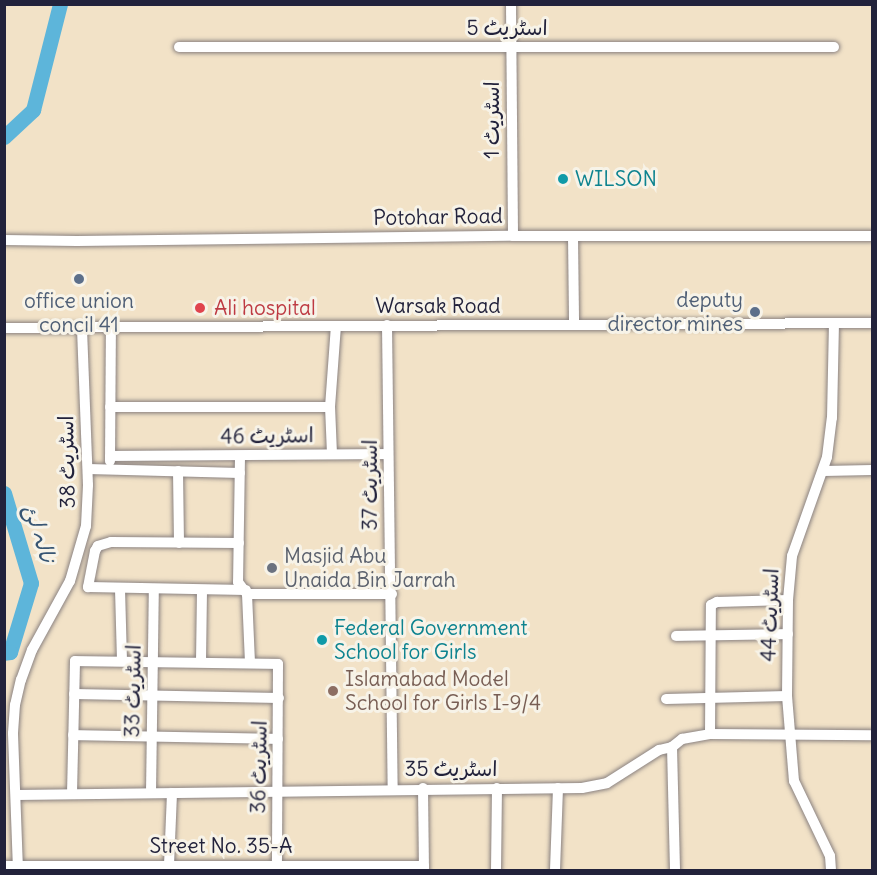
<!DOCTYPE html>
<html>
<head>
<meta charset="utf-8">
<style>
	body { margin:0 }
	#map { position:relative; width:877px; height:875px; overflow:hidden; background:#f2e2c7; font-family:Delius,"Playpen Sans Arabic",sans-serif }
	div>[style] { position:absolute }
	.river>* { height:15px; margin:-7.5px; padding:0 7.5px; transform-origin:7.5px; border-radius:7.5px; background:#5db5da }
	.roads { filter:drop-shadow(0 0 2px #8a8281) drop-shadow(0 0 2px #8a8281) }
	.minor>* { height:10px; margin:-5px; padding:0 5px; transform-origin:5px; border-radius:5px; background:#fff }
	.dots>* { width:16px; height:16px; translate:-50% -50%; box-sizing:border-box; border:3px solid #f7f3e8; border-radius:50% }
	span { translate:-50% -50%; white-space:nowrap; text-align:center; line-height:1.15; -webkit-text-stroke:6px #f7f3e8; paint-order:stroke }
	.street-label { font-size:21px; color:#22223b }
	.culture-label { font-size:21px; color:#0d838f }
	.left { translate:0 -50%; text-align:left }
	.service-label { font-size:21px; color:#4e5e75 }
	.right { translate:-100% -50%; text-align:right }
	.health-label { font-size:21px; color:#be3a42 }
	.worship-label { font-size:21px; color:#5b616d }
	.education-label { font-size:21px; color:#785e54 }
	.water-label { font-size:22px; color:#375573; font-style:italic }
	.frame { position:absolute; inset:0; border:6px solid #22223b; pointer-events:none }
</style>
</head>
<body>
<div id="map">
	<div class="river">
		<i style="left:4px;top:137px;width:40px;rotate:-43deg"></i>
		<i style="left:33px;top:110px;width:109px;rotate:-75.7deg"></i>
		<i style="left:4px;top:493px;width:94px;rotate:73.3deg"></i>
		<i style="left:31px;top:583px;width:72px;rotate:106.9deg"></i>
		<i style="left:10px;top:652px;width:6px;rotate:171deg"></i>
	</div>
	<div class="roads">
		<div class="minor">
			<i style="left:511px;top:4px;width:232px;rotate:89.5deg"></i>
			<i style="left:179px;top:47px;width:655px"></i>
			<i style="left:573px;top:236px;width:88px;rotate:89.3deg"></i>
			<i style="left:4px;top:240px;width:73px;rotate:0.8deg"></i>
			<i style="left:77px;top:241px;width:436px;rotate:-0.7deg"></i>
			<i style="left:513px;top:236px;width:359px"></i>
			<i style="left:387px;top:325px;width:464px;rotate:89.3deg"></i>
			<i style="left:4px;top:328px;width:868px;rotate:-0.33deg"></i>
			<i style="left:110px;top:407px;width:220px"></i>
			<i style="left:332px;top:454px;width:47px;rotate:-92.4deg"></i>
			<i style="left:330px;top:407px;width:81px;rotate:-85.8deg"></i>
			<i style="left:111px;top:456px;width:277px;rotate:-0.4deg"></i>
			<i style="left:240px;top:457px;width:125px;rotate:90.9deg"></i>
			<i style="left:238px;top:582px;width:15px;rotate:53deg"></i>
			<i style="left:247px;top:594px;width:69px;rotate:87.5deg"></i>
			<i style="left:110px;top:461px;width:134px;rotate:-89.6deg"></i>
			<i style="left:88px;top:469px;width:152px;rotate:1.5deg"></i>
			<i style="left:178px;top:471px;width:72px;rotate:89.2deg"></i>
			<i style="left:824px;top:471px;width:48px;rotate:-1.2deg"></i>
			<i style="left:239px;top:543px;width:128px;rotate:-179.6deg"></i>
			<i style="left:111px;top:542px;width:14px;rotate:163deg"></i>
			<i style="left:98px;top:546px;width:6px;rotate:121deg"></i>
			<i style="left:95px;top:551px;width:37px;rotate:101deg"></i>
			<i style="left:88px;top:587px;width:158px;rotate:1.1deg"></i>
			<i style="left:120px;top:589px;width:72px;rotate:88.4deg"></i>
			<i style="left:247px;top:594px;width:145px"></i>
			<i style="left:676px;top:636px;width:112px;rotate:-1deg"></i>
			<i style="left:201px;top:662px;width:72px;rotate:-89.2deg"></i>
			<i style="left:74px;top:694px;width:205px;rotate:1.1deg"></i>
			<i style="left:666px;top:699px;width:121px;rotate:-1.4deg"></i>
			<i style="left:710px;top:734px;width:129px;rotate:-89.6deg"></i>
			<i style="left:711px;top:605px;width:7px;rotate:-27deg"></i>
			<i style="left:717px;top:602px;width:71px;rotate:-1.6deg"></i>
			<i style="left:73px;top:735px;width:205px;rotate:1.1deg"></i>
			<i style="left:672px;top:747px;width:123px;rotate:88.6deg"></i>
			<i style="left:423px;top:788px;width:82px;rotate:89.3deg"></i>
			<i style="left:151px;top:793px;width:204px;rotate:-89.2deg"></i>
			<i style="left:72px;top:794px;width:133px;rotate:-88.7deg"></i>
			<i style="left:75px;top:661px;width:203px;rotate:0.8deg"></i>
			<i style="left:278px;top:664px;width:206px;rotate:90.3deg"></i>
			<i style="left:16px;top:795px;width:566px;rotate:-0.71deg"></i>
			<i style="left:582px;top:788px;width:25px;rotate:-11deg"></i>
			<i style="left:607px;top:783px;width:62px;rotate:-32.4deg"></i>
			<i style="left:659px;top:750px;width:13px;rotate:-13deg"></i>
			<i style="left:672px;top:747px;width:13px;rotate:-39deg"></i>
			<i style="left:682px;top:739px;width:28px;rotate:-10deg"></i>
			<i style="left:710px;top:734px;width:162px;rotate:0.4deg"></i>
			<i style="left:169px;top:865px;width:72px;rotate:-87.6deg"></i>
			<i style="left:4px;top:866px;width:420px"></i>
			<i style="left:18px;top:870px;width:137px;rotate:-92.1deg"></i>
			<i style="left:13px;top:733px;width:28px;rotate:-86deg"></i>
			<i style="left:15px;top:705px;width:26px;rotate:-77deg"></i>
			<i style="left:21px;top:680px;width:32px;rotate:-70deg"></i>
			<i style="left:32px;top:650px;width:79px;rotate:-61.2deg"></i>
			<i style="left:70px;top:581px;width:57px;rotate:-73.8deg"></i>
			<i style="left:86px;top:526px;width:41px;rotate:-87.2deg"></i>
			<i style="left:88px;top:485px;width:158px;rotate:-92.2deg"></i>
			<i style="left:496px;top:870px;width:82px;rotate:-89.3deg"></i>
			<i style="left:555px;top:870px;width:82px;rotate:-87.9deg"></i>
			<i style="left:831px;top:870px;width:14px;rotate:-94deg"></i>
			<i style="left:830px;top:856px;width:83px;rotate:-115.6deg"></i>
			<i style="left:794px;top:781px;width:85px;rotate:-94.7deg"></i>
			<i style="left:787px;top:696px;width:96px;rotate:-89.4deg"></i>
			<i style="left:788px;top:600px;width:44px;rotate:-84.8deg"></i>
			<i style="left:792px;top:556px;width:105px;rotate:-70.5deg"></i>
			<i style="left:827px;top:457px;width:39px;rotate:-83deg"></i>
			<i style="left:832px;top:418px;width:95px;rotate:-88.8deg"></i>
		</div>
	</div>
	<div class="dots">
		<i style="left:563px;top:179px;background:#0f9aa8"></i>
		<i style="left:79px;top:279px;background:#5c6f8a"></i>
		<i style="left:200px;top:308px;background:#e0444e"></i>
		<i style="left:755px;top:312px;background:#5c6f8a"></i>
		<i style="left:272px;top:568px;background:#6b7280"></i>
		<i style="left:322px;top:640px;background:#0f9aa8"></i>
		<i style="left:333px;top:691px;background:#8d6e63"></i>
	</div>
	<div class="street-label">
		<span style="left:507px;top:28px">اسٹریٹ 5</span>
		<span style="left:492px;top:120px;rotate:-90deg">اسٹریٹ 1</span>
		<span style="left:438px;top:217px;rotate:-1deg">Potohar Road</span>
		<span style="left:438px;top:306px">Warsak Road</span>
		<span style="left:267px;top:436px;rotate:-1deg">اسٹریٹ 46</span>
		<span style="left:67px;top:462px;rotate:-91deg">اسٹریٹ 38</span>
		<span style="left:370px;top:485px;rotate:-90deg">اسٹریٹ 37</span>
		<span style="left:770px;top:615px;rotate:-88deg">اسٹریٹ 44</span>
		<span style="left:133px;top:691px;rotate:-89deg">اسٹریٹ 33</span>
		<span style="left:259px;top:767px;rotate:-89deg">اسٹریٹ 36</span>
		<span style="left:451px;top:769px">اسٹریٹ 35</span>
		<span style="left:221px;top:846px">Street No. 35-A</span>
	</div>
	<div class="culture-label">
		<span class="left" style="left:575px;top:179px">WILSON</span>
		<span class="left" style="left:334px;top:640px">Federal Government<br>School for Girls</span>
	</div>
	<div class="service-label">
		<span class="right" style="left:743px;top:312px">deputy<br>director mines</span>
		<span style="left:79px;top:313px">office union<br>concil 41</span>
	</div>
	<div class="health-label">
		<span class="left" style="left:214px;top:308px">Ali hospital</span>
	</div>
	<div class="worship-label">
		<span class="left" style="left:284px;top:568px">Masjid Abu<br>Unaida Bin Jarrah</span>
	</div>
	<div class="education-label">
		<span class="left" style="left:345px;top:691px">Islamabad Model<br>School for Girls I-9/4</span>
	</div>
	<div class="water-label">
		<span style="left:40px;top:534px;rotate:73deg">نالہ لئ</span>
	</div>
	<div class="frame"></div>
</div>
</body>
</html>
